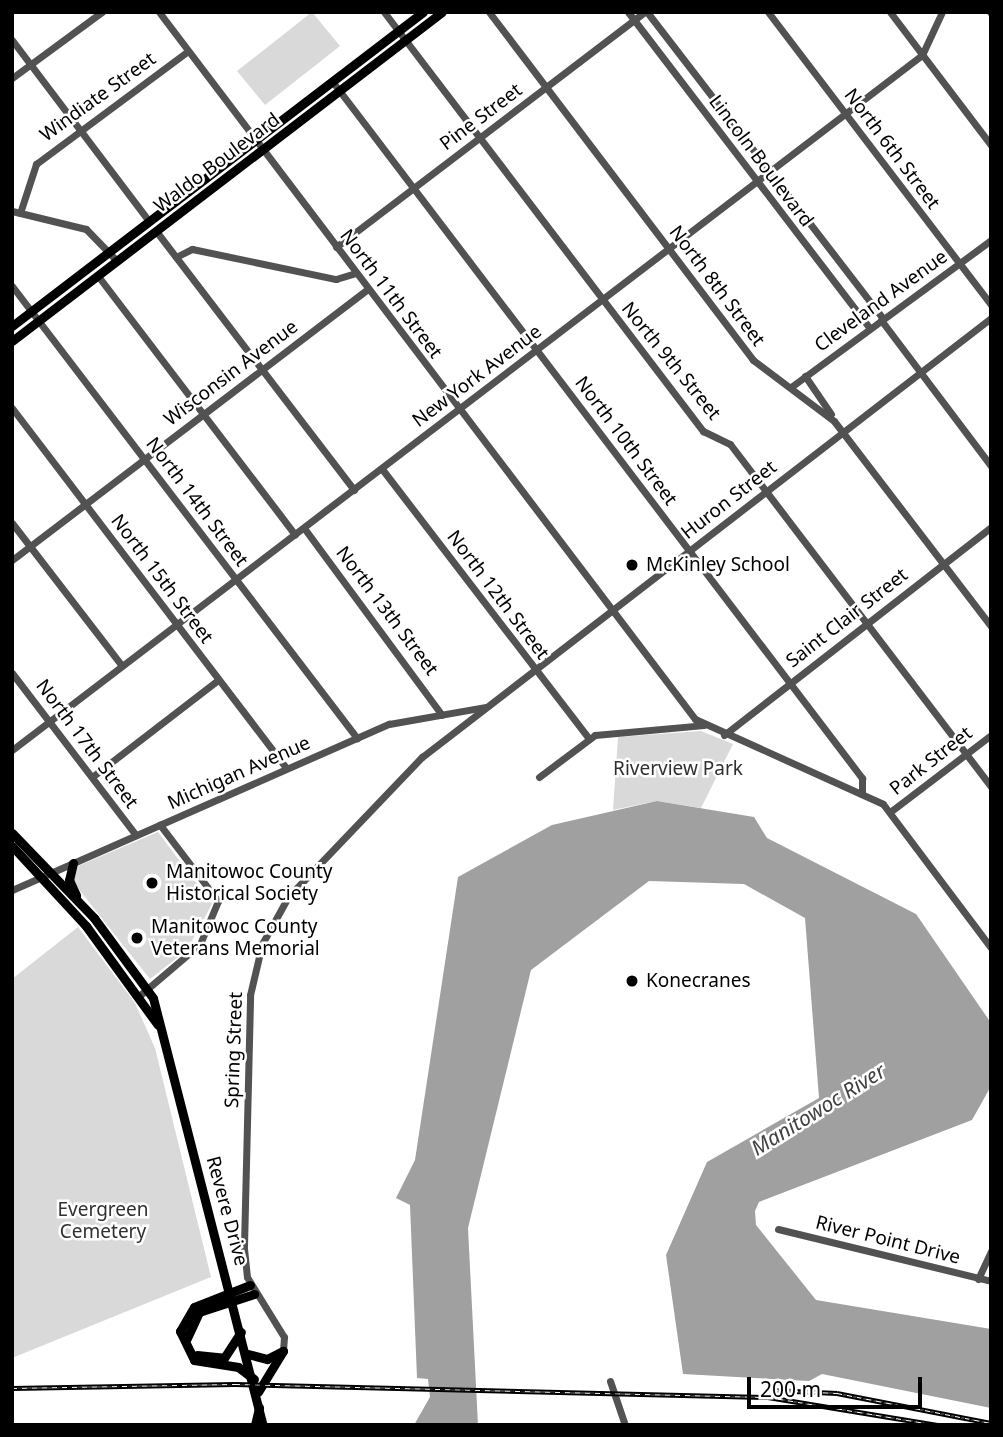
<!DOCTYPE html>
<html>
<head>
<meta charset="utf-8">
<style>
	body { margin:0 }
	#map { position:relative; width:1003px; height:1437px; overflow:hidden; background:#fff; font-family:"Noto Sans",sans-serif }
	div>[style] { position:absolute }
	.green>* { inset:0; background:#d9d9d9 }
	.water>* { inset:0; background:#a0a0a0 }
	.minor>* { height:7px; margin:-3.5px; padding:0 3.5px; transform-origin:3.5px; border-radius:3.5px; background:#525252 }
	.major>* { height:9px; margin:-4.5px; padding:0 4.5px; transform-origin:4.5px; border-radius:4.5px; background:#000 }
	.rail>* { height:4.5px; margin-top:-2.25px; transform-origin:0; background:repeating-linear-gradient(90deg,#fff 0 5px,#000 0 10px); box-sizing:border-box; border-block:2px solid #000 }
	.dots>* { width:19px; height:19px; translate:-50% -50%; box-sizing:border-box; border:4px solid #fff; border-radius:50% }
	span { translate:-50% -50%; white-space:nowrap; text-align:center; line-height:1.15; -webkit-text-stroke:5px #fff; paint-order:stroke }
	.street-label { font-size:19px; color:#000 }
	.poi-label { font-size:19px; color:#000 }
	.left { translate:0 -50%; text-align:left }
	.park-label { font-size:19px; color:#303030 }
	.water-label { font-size:21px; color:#414141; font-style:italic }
	.frame { position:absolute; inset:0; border:14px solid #000; pointer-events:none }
	.scale { position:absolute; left:747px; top:1377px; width:175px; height:32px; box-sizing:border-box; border:4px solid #000; border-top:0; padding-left:9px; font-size:21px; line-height:24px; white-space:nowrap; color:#000; -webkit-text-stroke:5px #fff; paint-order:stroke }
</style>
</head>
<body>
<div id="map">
	<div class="green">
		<i style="clip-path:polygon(312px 12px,340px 46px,265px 105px,237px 71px)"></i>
		<i style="clip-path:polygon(701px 731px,733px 744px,701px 808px,657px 801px,613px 810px,618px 737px)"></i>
		<i style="clip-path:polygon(158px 832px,212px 904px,187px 950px,150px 979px,73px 882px,78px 866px)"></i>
		<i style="clip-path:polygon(78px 927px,135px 1003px,155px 1048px,211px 1277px,12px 1358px,12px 979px)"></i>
	</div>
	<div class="water">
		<i style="clip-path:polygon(657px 801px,754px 817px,767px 838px,916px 914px,991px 1023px,991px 1086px,972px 1120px,759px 1202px,755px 1211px,756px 1225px,816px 1300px,991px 1329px,991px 1408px,822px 1374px,809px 1381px,683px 1374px,666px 1255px,707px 1162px,819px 1098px,805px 918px,744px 884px,649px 881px,531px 970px,468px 1228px,478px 1425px,414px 1425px,430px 1397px,428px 1379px,417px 1378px,410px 1205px,396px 1198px,415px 1160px,458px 877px,552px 825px)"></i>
	</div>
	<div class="minor">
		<i style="left:159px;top:12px;width:887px;rotate:52.83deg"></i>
		<i style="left:695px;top:719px;width:206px;rotate:24.3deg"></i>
		<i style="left:883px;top:804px;width:180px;rotate:53.1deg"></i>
		<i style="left:384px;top:12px;width:527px;rotate:52.72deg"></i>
		<i style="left:703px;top:431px;width:30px;rotate:26deg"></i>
		<i style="left:730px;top:444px;width:431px;rotate:52.7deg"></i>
		<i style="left:489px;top:12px;width:437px;rotate:52.8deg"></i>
		<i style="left:753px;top:360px;width:101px;rotate:37deg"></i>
		<i style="left:834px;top:421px;width:258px;rotate:52.6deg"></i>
		<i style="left:628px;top:12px;width:398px;rotate:52.6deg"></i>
		<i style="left:647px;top:12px;width:386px;rotate:52.4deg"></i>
		<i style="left:768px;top:12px;width:368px;rotate:52.7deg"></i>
		<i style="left:890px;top:12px;width:167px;rotate:52.8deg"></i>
		<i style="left:990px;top:12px;width:1px;rotate:45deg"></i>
		<i style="left:12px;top:40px;width:227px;rotate:52.9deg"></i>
		<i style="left:12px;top:78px;width:112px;rotate:-36.3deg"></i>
		<i style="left:332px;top:81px;width:876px;rotate:52.75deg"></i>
		<i style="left:862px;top:778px;width:16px;rotate:90deg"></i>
		<i style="left:12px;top:211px;width:76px;rotate:13.7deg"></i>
		<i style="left:86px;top:229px;width:45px;rotate:45.9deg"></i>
		<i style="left:20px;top:213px;width:52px;rotate:-71.9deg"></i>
		<i style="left:36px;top:164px;width:189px;rotate:-36.6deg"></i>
		<i style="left:156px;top:231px;width:326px;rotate:52.6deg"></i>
		<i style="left:336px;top:247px;width:388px;rotate:-37.3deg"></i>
		<i style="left:176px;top:257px;width:18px;rotate:-27deg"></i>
		<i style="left:192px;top:249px;width:147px;rotate:11.8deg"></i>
		<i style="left:336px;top:279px;width:21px;rotate:-17deg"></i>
		<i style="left:98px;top:276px;width:325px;rotate:52.7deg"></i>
		<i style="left:12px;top:286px;width:569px;rotate:52.65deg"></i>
		<i style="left:881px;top:320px;width:183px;rotate:53deg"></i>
		<i style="left:805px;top:376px;width:46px;rotate:55.6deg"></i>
		<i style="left:791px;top:387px;width:248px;rotate:-36.3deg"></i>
		<i style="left:12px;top:408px;width:452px;rotate:52.7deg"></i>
		<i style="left:382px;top:469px;width:340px;rotate:52.5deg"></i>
		<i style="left:12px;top:523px;width:180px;rotate:52.4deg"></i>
		<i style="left:304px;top:528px;width:232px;rotate:53.6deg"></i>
		<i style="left:12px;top:560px;width:447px;rotate:-37.3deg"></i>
		<i style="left:12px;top:673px;width:204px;rotate:52.6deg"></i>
		<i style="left:724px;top:735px;width:338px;rotate:-37.9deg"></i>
		<i style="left:12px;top:750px;width:1145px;rotate:-37.37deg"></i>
		<i style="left:922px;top:55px;width:47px;rotate:-65.1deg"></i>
		<i style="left:92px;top:777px;width:159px;rotate:-37.6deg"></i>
		<i style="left:539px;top:777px;width:70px;rotate:-36.9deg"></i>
		<i style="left:595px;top:735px;width:109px;rotate:-5.2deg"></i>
		<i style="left:890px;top:812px;width:127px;rotate:-37.3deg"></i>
		<i style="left:12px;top:890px;width:412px;rotate:-23.8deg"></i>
		<i style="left:389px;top:724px;width:97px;rotate:-10deg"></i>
		<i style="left:139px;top:996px;width:80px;rotate:-40.4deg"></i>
		<i style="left:200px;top:944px;width:47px;rotate:-67.3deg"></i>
		<i style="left:218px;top:901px;width:96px;rotate:-127.3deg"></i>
		<i style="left:778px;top:1229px;width:219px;rotate:13.7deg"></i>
		<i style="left:978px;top:1279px;width:31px;rotate:-65deg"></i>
		<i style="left:283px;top:1351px;width:14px;rotate:-86deg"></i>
		<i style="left:284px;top:1337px;width:70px;rotate:-121.7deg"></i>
		<i style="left:247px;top:1277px;width:31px;rotate:-96deg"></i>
		<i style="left:244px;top:1246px;width:251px;rotate:-88.6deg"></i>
		<i style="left:250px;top:995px;width:52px;rotate:-76.8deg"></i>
		<i style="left:262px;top:944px;width:54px;rotate:-61deg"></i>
		<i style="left:288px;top:897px;width:194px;rotate:-46.3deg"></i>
		<i style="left:422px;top:757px;width:719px;rotate:-37.65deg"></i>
		<i style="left:610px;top:1381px;width:46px;rotate:71.2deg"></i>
	</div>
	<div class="major">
		<i style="left:12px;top:326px;width:517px;rotate:-37.38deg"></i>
		<i style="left:12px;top:341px;width:541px;rotate:-37.42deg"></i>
		<i style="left:12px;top:833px;width:118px;rotate:46deg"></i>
		<i style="left:94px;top:918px;width:99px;rotate:53.6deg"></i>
		<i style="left:153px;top:998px;width:441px;rotate:75.6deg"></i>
		<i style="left:12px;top:846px;width:109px;rotate:47.2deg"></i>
		<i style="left:86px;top:926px;width:122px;rotate:54deg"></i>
		<i style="left:73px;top:863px;width:17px;rotate:103deg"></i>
		<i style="left:69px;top:880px;width:17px;rotate:65deg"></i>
		<i style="left:250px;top:1285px;width:60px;rotate:158.6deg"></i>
		<i style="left:194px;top:1307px;width:28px;rotate:120deg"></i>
		<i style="left:180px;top:1331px;width:32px;rotate:64deg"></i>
		<i style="left:194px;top:1360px;width:45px;rotate:9deg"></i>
		<i style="left:238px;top:1367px;width:20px;rotate:37deg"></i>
		<i style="left:187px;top:1338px;width:29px;rotate:-65deg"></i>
		<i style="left:199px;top:1312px;width:58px;rotate:-18.1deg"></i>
		<i style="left:248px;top:1354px;width:20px;rotate:15deg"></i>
		<i style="left:267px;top:1359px;width:18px;rotate:-27deg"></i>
		<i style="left:197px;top:1355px;width:27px;rotate:6deg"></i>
		<i style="left:224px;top:1358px;width:31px;rotate:-57deg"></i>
		<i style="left:258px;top:1392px;width:48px;rotate:-58.6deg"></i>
		<i style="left:255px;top:1425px;width:18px;rotate:-77deg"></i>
	</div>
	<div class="rail">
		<i style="left:12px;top:1388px;width:223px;rotate:-1deg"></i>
		<i style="left:235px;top:1384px;width:533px;rotate:1.4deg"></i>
		<i style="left:768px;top:1397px;width:172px;rotate:9.4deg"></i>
		<i style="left:773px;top:1390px;width:64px;rotate:2.7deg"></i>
		<i style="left:837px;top:1393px;width:157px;rotate:11deg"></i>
	</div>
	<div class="dots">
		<i style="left:632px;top:565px;background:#000"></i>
		<i style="left:152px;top:883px;background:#000"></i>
		<i style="left:137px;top:938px;background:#000"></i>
		<i style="left:632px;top:981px;background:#000"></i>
	</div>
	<div class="street-label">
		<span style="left:98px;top:97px;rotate:-36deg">Windiate Street</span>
		<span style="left:481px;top:117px;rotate:-37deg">Pine Street</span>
		<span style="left:892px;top:149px;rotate:53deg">North 6th Street</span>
		<span style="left:761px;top:161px;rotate:53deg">Lincoln Boulevard</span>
		<span style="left:217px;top:163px;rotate:-37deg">Waldo Boulevard</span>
		<span style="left:717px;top:286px;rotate:53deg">North 8th Street</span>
		<span style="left:391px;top:294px;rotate:53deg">North 11th Street</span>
		<span style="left:881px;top:301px;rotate:-36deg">Cleveland Avenue</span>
		<span style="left:671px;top:361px;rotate:51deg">North 9th Street</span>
		<span style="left:231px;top:373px;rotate:-37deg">Wisconsin Avenue</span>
		<span style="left:477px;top:376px;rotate:-37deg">New York Avenue</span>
		<span style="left:626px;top:441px;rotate:53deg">North 10th Street</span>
		<span style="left:729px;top:500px;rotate:-38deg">Huron Street</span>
		<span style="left:197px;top:502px;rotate:53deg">North 14th Street</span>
		<span style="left:162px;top:579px;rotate:53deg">North 15th Street</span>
		<span style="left:498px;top:595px;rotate:53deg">North 12th Street</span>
		<span style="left:387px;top:611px;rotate:53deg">North 13th Street</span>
		<span style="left:847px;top:618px;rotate:-38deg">Saint Clair Street</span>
		<span style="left:87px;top:744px;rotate:53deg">North 17th Street</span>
		<span style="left:931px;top:761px;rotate:-38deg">Park Street</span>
		<span style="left:239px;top:773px;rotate:-24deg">Michigan Avenue</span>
		<span style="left:234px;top:1050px;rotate:-88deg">Spring Street</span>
		<span style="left:227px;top:1211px;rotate:75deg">Revere Drive</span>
		<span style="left:888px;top:1240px;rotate:14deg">River Point Drive</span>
	</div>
	<div class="poi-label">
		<span class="left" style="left:646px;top:565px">McKinley School</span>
		<span class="left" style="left:166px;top:883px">Manitowoc County<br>Historical Society</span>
		<span class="left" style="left:151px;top:938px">Manitowoc County<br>Veterans Memorial</span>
		<span class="left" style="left:646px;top:981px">Konecranes</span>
	</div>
	<div class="park-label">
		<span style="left:678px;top:769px">Riverview Park</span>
		<span style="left:103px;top:1221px">Evergreen<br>Cemetery</span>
	</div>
	<div class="water-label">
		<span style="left:818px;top:1109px;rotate:-32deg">Manitowoc River</span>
	</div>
	<div class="frame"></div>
	<div class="scale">200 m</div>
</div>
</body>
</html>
